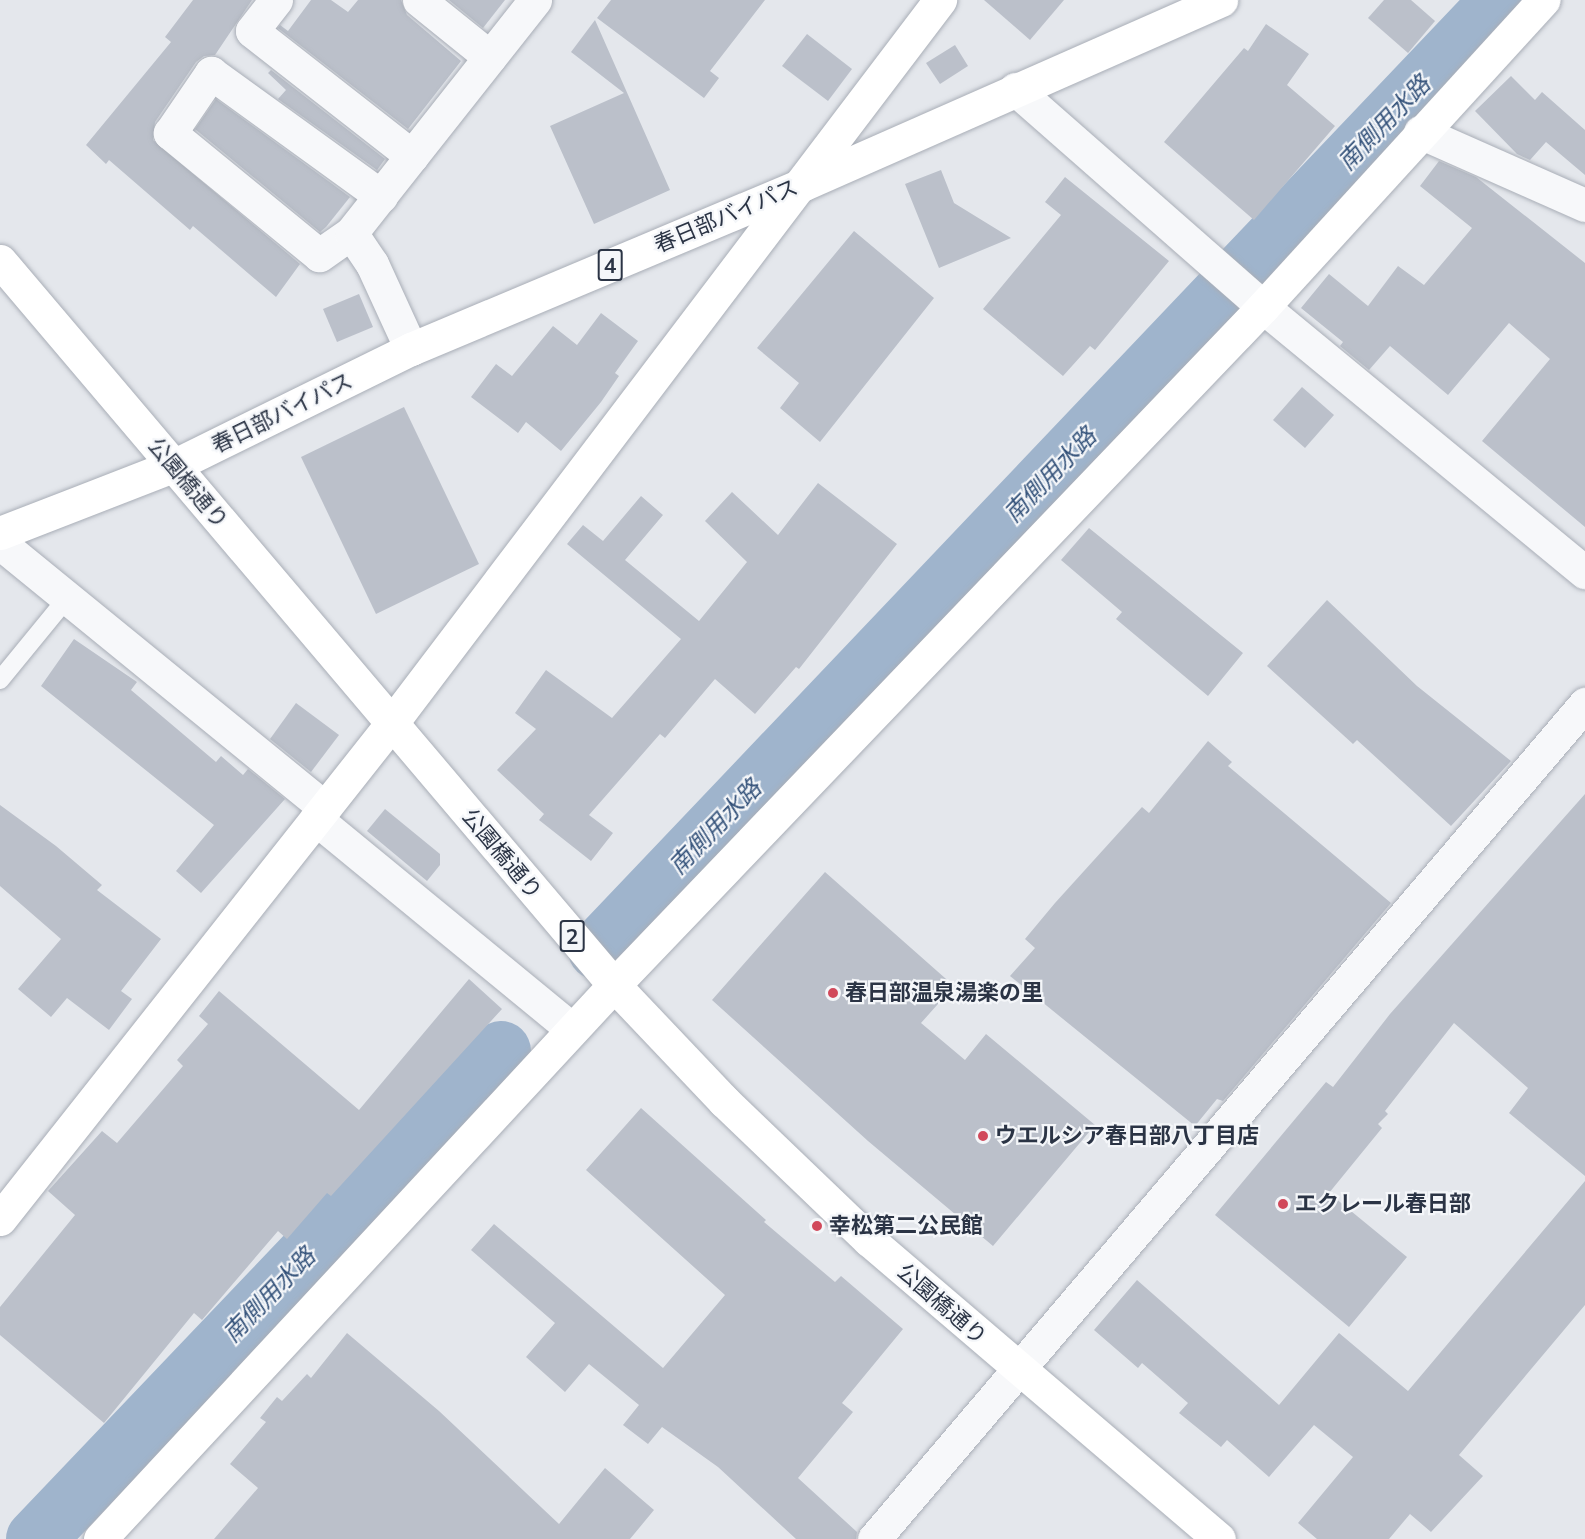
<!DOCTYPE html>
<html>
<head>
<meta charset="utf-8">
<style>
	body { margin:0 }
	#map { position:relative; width:1585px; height:1539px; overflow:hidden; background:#e4e7ec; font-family:Mulish,"Noto Sans JP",sans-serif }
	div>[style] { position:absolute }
	.river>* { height:60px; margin:-30px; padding:0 30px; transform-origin:30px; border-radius:30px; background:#9fb4cc }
	.building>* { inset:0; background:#bbc0ca }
	.roads { filter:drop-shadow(0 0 2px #a9aeb7) drop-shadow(0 0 2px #a9aeb7) }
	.lane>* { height:18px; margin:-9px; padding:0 9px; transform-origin:9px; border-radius:9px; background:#f7f8fa }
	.street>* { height:33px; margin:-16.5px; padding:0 16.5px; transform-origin:16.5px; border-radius:16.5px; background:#f7f8fa }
	.secondary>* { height:33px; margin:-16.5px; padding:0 16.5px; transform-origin:16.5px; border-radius:16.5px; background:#fff }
	.primary>* { height:33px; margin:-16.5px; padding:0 16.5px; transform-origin:16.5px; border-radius:16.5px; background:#fff }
	.highway>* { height:33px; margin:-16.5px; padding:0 16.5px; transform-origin:16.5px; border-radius:16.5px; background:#fff }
	.dots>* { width:16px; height:16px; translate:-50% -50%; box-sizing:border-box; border:3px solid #f4f6f9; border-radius:50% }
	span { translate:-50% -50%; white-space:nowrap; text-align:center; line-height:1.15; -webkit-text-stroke:4.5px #f4f6f9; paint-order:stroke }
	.shield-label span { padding:2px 4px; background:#f4f6f9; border:2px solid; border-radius:4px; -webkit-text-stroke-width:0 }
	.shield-label { font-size:21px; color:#2b3445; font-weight:700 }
	.street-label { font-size:22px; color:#2b3445 }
	.poi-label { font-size:22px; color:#2b3445; font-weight:700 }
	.left { translate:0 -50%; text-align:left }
	.water-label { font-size:24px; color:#34527a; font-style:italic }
</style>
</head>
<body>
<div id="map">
	<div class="river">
		<i style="left:598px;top:950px;width:1311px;rotate:-46.45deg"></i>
		<i style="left:36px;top:1539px;width:674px;rotate:-46.38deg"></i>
	</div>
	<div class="building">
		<i style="clip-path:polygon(193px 0,252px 0,215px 55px,204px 56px,196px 62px,155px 122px,153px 140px,300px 264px,276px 297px,193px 226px,190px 230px,109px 160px,106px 164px,86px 145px,171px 42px,165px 37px)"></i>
		<i style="clip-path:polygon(311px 0,331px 0,348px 12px,358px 0,401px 0,407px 15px,461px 61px,408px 129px,278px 28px,280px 25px,288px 31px)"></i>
		<i style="clip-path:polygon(449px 0,505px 0,483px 28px)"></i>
		<i style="clip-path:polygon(611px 0,765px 0,710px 71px,719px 78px,704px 98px,597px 18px)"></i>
		<i style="clip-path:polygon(984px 0,1064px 0,1030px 40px)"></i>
		<i style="clip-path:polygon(1384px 0,1411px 0,1435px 21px,1408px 53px,1368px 18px)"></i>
		<i style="clip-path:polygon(595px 20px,670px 190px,594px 224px,550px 126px,624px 93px,571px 52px)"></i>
		<i style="clip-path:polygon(1266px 24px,1309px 54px,1287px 85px,1335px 126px,1254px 220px,1164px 142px,1244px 48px,1248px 51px)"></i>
		<i style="clip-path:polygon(807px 34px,852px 69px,828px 101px,782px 66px)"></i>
		<i style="clip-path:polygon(955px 45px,968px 66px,940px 84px,926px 63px)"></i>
		<i style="clip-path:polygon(271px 70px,385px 159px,377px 170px,278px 99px,286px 90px,268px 73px)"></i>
		<i style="clip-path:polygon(1511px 76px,1535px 100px,1542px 92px,1585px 130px,1585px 175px,1546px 142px,1530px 160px,1517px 154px,1475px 111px)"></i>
		<i style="clip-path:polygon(216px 99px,350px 197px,326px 227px,320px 232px,195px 129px)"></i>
		<i style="clip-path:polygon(1439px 161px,1476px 177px,1585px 263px,1585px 527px,1482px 441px,1550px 359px,1509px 323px,1448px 395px,1390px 346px,1369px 370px,1340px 346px,1343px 342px,1301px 308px,1329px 274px,1368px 306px,1398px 266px,1424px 285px,1472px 228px,1420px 186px)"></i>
		<i style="clip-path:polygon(941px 170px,954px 203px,1011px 238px,939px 268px,905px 184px)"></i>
		<i style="clip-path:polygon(1065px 177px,1169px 261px,1095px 350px,1090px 346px,1063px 376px,983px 309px,1061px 215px,1045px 202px)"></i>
		<i style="clip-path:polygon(854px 231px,934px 298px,820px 442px,780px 408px,799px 383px,757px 348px)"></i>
		<i style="clip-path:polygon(359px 294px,373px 327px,337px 342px,323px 309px)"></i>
		<i style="clip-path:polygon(601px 313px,638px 341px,615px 373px,619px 376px,601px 402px,561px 451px,526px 422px,518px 433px,471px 397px,496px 364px,512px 376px,553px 326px,577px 345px)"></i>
		<i style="clip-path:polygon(1302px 387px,1334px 415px,1305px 448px,1273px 420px)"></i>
		<i style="clip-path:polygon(404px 407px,479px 564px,376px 614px,301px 457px)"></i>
		<i style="clip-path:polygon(818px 483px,897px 544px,799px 669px,796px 667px,755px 714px,715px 679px,665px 738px,660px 734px,589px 815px,613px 833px,591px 861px,539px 820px,544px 814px,497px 770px,536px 729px,515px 713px,546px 670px,612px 718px,681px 639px,567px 544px,583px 525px,603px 541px,641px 496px,663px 515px,625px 560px,699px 621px,747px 562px,705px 521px,732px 492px,778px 535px)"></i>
		<i style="clip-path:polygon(1089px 528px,1243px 653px,1208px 696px,1116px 619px,1122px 612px,1061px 560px)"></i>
		<i style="clip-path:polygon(1327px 600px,1417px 686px,1511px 761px,1451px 826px,1357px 740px,1353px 744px,1267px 666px)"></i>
		<i style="clip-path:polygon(74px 639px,137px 682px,131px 690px,216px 762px,221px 756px,243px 775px,248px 769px,285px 799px,201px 893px,176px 871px,214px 825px,41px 686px)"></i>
		<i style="clip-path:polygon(296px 703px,339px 735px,311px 772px,270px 739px)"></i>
		<i style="clip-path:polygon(1208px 741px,1232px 762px,1228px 766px,1391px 903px,1223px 1101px,1217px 1099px,1195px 1126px,1010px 976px,1035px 948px,1025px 939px,1055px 903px,1142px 807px,1149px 813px)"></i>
		<i style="clip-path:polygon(1585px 794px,1585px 1176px,1509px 1113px,1528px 1088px,1454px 1023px,1385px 1111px,1388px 1114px,1378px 1124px,1382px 1128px,1329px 1193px,1407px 1257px,1349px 1327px,1215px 1215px,1326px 1082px,1333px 1087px,1390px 1014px)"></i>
		<i style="clip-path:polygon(0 805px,56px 846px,102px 885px,97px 890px,161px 939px,121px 991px,132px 999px,109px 1030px,67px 998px,51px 1017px,18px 989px,61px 939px,0 886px)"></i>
		<i style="clip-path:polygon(385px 809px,440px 854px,440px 865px,427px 881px,367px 831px)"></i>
		<i style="clip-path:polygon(825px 872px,954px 986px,921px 1023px,965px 1060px,986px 1034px,1095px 1125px,993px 1246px,868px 1141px,712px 1000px)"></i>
		<i style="clip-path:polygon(469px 979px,502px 1009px,331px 1196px,327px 1193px,287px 1239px,278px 1231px,202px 1320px,194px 1313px,104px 1423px,0 1335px,0 1307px,75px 1215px,48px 1191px,102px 1131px,117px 1143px,183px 1066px,177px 1060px,208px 1024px,199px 1016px,219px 991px,359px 1110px)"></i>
		<i style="clip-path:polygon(641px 1108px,766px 1220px,764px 1222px,835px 1282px,841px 1276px,903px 1329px,842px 1403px,853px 1412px,798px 1478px,857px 1532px,856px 1539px,796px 1539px,718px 1467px,662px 1427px,648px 1444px,623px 1425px,639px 1405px,589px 1364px,565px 1392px,526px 1357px,555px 1323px,471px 1250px,494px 1224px,663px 1368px,725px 1295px,586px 1170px)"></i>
		<i style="clip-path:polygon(1585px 1181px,1585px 1305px,1459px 1455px,1483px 1476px,1431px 1532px,1410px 1514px,1389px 1539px,1317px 1539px,1298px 1523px,1353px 1457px,1314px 1425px,1269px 1477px,1227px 1440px,1221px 1447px,1179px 1413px,1188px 1403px,1142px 1363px,1138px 1368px,1094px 1330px,1137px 1280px,1279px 1405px,1339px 1333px,1408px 1391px)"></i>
		<i style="clip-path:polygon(347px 1333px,439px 1411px,559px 1524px,605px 1468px,654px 1510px,630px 1539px,214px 1539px,258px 1488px,230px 1464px,266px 1422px,260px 1418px,277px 1397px,282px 1401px,307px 1374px,311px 1378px)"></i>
	</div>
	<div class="roads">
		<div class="lane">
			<i style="left:0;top:680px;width:106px;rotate:-50.7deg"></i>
		</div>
		<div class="street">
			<i style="left:276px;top:0;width:39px;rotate:128deg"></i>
			<i style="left:252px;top:31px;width:203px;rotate:38deg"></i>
			<i style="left:419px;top:0;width:91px;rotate:38.8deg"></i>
			<i style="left:1015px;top:89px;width:330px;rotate:41.3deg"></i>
			<i style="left:1263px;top:307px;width:417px;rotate:39.5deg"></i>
			<i style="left:1420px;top:132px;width:180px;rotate:23.9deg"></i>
			<i style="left:351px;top:233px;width:39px;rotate:145deg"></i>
			<i style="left:319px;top:255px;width:193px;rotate:-140.7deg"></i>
			<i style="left:170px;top:133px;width:73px;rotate:-55.7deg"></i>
			<i style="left:211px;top:73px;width:210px;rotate:35.9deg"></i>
			<i style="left:411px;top:349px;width:94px;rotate:-114.6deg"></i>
			<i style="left:372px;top:264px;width:37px;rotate:-124deg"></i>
			<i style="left:351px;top:233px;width:297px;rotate:-51.7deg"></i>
			<i style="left:0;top:543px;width:419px;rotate:39.2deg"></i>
			<i style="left:316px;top:819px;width:331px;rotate:39.4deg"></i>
			<i style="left:874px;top:1539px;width:1097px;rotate:-49.59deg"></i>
		</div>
		<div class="secondary">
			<i style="left:0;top:1219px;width:631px;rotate:-51.69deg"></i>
			<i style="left:391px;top:724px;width:909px;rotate:-52.83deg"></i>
			<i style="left:100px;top:1539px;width:756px;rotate:-47.14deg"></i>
			<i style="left:614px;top:985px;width:939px;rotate:-46.25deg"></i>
			<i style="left:1263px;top:307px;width:416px;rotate:-47.6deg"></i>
		</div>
		<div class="primary">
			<i style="left:0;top:261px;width:949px;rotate:49.7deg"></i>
			<i style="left:614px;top:985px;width:160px;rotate:46.5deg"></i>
			<i style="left:724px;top:1101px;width:201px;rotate:43.8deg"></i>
			<i style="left:869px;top:1240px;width:460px;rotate:40.5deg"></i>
		</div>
		<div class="highway">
			<i style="left:0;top:533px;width:186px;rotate:-21.2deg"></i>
			<i style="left:173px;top:466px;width:265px;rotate:-26.2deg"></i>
			<i style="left:411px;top:349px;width:426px;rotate:-22.8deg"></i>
			<i style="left:804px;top:184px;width:456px;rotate:-23.8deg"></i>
		</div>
	</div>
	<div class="dots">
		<i style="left:833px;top:993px;background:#d1495b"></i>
		<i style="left:983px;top:1136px;background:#d1495b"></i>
		<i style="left:1283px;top:1204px;background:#d1495b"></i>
		<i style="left:817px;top:1226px;background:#d1495b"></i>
	</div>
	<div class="shield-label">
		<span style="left:610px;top:265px">4</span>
		<span style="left:572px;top:936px">2</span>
	</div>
	<div class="street-label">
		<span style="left:726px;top:216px;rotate:-23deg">春日部バイパス</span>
		<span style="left:282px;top:413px;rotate:-26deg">春日部バイパス</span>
		<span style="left:188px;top:483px;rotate:50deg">公園橋通り</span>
		<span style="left:502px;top:854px;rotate:50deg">公園橋通り</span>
		<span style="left:942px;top:1304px;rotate:41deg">公園橋通り</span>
	</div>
	<div class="poi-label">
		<span class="left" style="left:845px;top:993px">春日部温泉湯楽の里</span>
		<span class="left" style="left:995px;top:1136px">ウエルシア春日部八丁目店</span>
		<span class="left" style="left:1295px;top:1204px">エクレール春日部</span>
		<span class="left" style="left:829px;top:1226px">幸松第二公民館</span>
	</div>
	<div class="water-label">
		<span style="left:1384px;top:123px;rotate:-46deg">南側用水路</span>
		<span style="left:1050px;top:475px;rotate:-46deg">南側用水路</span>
		<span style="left:715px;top:827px;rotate:-46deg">南側用水路</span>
		<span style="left:269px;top:1295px;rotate:-46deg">南側用水路</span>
	</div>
</div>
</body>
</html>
